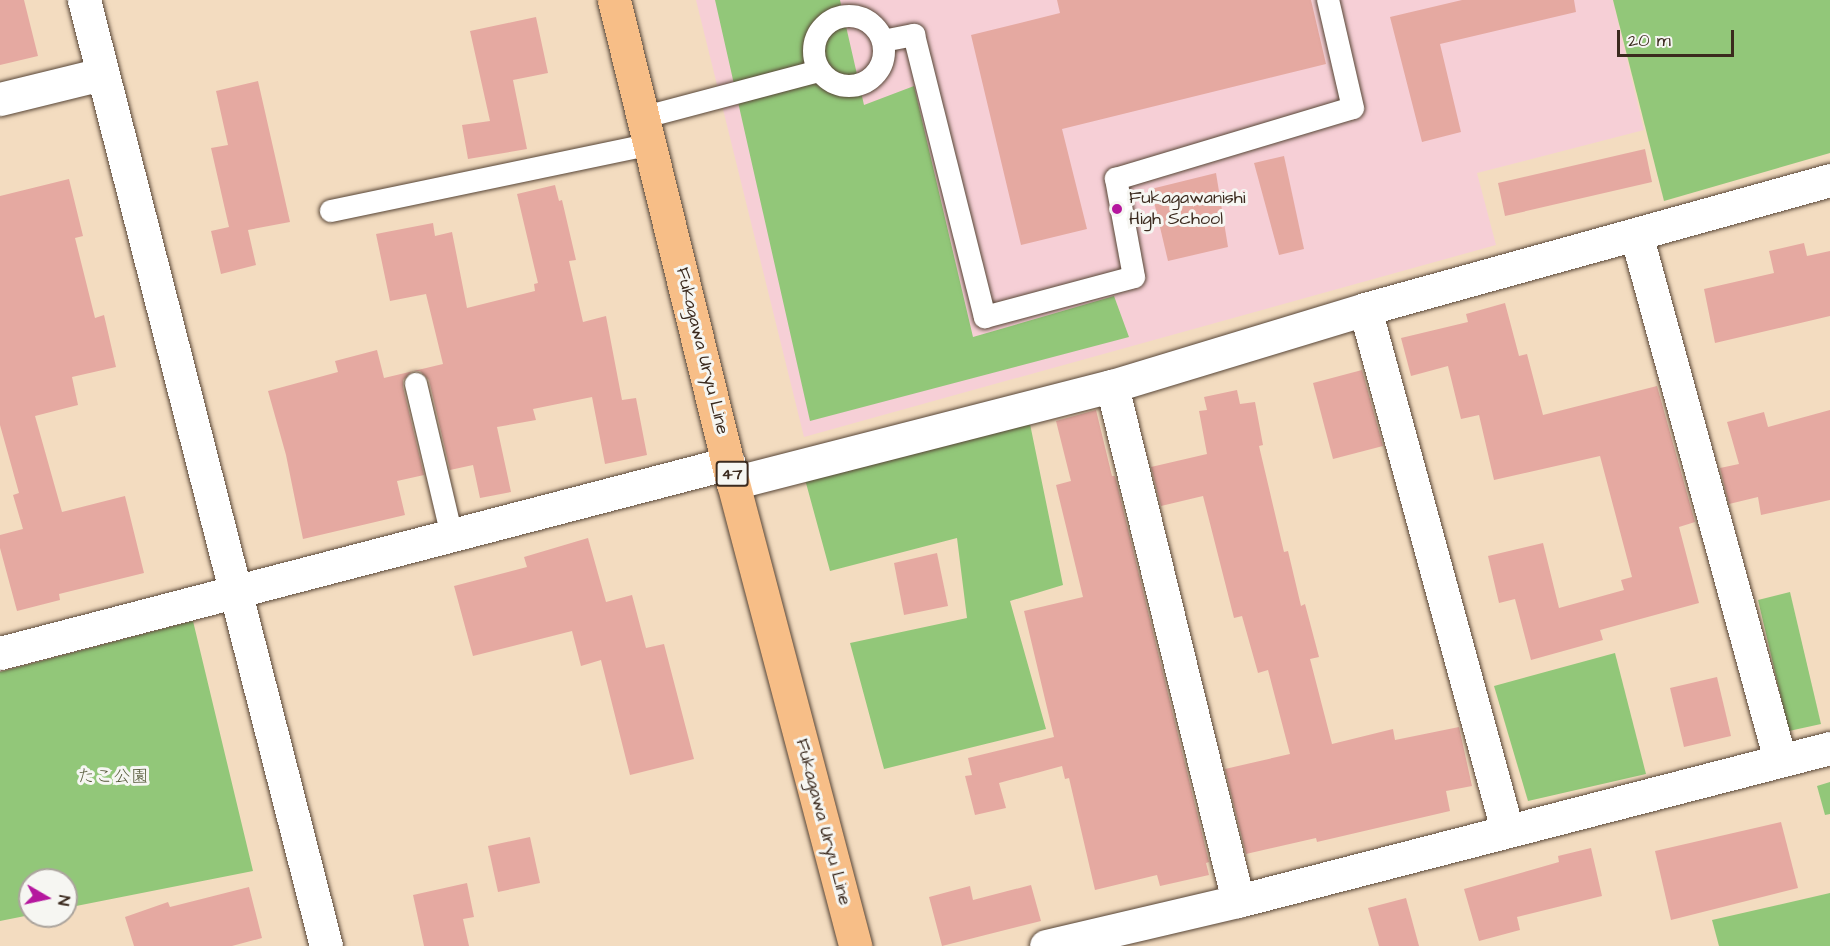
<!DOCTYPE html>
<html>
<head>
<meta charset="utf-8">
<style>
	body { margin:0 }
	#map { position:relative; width:1830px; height:946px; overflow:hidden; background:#f3dcc0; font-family:"Architects Daughter","Klee One",sans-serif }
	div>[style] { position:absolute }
	.built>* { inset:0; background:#f6cfd6 }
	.green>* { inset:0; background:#92c779 }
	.building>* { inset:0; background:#e5a9a1 }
	.roads { filter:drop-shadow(0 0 2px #574536) drop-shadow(0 0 2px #574536) }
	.service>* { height:22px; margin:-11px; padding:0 11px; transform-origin:11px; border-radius:11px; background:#fff }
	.service>.ring { margin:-11px; padding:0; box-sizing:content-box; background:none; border:22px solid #fff; border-radius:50% }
	.minor>* { height:33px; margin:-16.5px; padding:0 16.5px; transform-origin:16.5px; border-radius:16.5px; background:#fff }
	.tertiary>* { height:33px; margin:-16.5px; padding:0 16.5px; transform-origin:16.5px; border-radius:16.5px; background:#fff }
	.primary>* { height:33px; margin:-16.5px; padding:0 16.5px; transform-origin:16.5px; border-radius:16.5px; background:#f7be87 }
	.dots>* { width:16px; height:16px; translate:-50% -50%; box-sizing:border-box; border:3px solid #f6f6f2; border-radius:50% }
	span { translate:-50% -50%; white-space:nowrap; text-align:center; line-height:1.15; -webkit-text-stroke:6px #f6f6f2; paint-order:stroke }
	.shield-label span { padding:2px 4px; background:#f6f6f2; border:2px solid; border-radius:4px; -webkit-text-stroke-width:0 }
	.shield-label { font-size:16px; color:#3b2a1e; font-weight:700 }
	.poi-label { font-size:18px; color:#3b2a1e }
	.left { translate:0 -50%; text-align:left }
	.street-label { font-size:18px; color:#3b2a1e }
	.park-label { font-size:18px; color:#555939 }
	.north { position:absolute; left:18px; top:868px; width:60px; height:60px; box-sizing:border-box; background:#f6f6f2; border:2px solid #aba49d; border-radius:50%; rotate:99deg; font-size:16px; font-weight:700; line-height:24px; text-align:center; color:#3b2a1e }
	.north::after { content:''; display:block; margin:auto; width:21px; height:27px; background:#b5179e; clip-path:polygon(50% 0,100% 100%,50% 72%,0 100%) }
	.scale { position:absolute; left:1617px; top:30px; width:117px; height:27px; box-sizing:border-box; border:3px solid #3b2a1e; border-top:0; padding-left:8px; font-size:18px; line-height:21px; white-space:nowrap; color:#3b2a1e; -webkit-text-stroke:4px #f6f6f2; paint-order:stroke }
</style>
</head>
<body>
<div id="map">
	<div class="built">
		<i style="clip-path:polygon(696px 0,1613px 0,1644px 130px,1477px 173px,1496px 245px,804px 437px)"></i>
	</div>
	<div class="green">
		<i style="clip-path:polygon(715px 0,840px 0,864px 105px,914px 86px,973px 337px,1114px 296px,1129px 337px,810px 421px)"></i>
		<i style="clip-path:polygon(1613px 0,1830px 0,1830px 153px,1664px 201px)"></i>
		<i style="clip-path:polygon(1030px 424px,1063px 585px,1010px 601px,1046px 729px,884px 769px,850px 643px,967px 618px,957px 538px,830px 571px,803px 472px)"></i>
		<i style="clip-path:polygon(1790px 592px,1821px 724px,1789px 731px,1758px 600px)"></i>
		<i style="clip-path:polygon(193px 621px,253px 871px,66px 908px,66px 880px,30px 880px,30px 915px,0 921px,0 672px)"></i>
		<i style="clip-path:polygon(1615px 653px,1646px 774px,1528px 801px,1494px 686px)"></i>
		<i style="clip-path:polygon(1830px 782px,1830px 814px,1825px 815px,1817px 786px)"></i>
		<i style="clip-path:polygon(1830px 893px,1830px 946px,1719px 946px,1712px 920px)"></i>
	</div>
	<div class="building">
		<i style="clip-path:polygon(0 0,24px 0,38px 56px,0 65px)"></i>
		<i style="clip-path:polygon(1057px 0,1311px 0,1326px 64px,1062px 129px,1087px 229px,1021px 245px,971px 35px,1060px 13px)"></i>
		<i style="clip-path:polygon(1462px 0,1574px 0,1576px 12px,1440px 44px,1461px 132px,1422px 142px,1390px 17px)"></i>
		<i style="clip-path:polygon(536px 17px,548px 73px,513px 80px,527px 149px,468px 159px,462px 125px,490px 121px,470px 31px)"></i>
		<i style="clip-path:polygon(258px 81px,290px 222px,248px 230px,256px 265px,221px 274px,211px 231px,229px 227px,211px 148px,228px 145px,216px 91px)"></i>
		<i style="clip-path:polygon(1645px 149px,1652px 182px,1505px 216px,1498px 183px)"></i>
		<i style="clip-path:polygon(1284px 156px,1304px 249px,1279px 255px,1254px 163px)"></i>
		<i style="clip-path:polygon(1216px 173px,1228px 247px,1168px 261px,1151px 189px)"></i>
		<i style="clip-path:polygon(69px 179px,83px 236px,75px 238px,95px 318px,104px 315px,116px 367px,72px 377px,78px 405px,35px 416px,62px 512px,125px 496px,144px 573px,59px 594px,60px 600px,17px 611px,0 548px,0 535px,23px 529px,13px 495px,19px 493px,0 425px,0 196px)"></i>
		<i style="clip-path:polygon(555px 185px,559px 201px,562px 200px,576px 260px,569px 261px,583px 322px,606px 316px,622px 400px,636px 398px,647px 455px,605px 464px,592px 397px,533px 409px,536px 420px,497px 427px,511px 492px,480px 498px,473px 465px,450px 470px,429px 380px,420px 371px,412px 371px,403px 380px,403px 387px,424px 475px,397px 481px,405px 515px,303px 539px,286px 455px,268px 391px,338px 372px,335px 361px,377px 350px,384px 378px,443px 364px,426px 294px,390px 301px,376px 234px,433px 223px,435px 236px,452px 232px,467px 308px,535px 291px,534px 284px,538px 283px,517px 194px)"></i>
		<i style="clip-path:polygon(1804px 243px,1807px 256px,1830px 251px,1830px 316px,1715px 343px,1704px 289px,1774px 273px,1769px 251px)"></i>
		<i style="clip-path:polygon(1505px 303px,1519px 356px,1527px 354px,1543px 415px,1657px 386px,1695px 522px,1679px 527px,1699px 603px,1600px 630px,1603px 640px,1531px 660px,1515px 599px,1499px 603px,1488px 556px,1543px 543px,1559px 608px,1624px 590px,1621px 580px,1632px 577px,1600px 456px,1494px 480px,1479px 415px,1461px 419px,1448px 366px,1411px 376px,1401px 338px,1468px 322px,1466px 314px)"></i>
		<i style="clip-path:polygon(1362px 370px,1383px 446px,1333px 459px,1313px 383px)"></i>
		<i style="clip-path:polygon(1237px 390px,1240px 404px,1255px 402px,1263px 445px,1259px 446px,1284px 552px,1288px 551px,1301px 606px,1305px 604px,1319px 657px,1310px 659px,1332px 744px,1393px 729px,1395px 740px,1459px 727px,1472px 786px,1446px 791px,1450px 811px,1317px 842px,1316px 838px,1246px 854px,1225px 769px,1290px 754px,1268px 670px,1258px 673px,1242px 616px,1234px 618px,1203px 496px,1161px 506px,1151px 467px,1207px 454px,1199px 411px,1207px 410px,1204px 397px)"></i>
		<i style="clip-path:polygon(1096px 410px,1112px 476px,1115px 476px,1209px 862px,1206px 863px,1209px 875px,1160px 886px,1157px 875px,1095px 890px,1069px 778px,1065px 779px,1062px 766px,999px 783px,1006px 808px,975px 815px,965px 776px,972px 775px,968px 758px,1054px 737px,1024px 611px,1083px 597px,1056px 485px,1071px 481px,1056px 421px)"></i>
		<i style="clip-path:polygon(1830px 410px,1830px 500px,1761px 515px,1758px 497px,1729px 504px,1720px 468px,1739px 464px,1727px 422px,1764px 412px,1768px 427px)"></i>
		<i style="clip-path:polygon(588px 538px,606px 602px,632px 595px,646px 648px,664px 644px,694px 759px,630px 775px,601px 660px,581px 666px,572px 631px,473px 656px,454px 586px,527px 567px,524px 557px)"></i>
		<i style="clip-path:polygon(937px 553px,948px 606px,904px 615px,894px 563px)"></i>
		<i style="clip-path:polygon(1717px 677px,1731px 736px,1684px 747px,1670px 688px)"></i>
		<i style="clip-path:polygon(1781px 822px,1798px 888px,1671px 920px,1655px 851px)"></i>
		<i style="clip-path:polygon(530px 837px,540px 883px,498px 892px,488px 846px)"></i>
		<i style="clip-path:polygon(1591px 848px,1602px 896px,1517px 917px,1520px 930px,1479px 941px,1464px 889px,1559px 862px,1558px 856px)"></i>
		<i style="clip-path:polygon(467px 883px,474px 917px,463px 919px,469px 946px,424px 946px,413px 895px)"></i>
		<i style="clip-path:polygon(1031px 885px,1041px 921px,942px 946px,929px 897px,970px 886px,973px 900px)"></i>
		<i style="clip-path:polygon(249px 887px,262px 938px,232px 946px,134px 946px,125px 917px,168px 902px,170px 907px)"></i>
		<i style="clip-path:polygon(1406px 898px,1419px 946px,1379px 946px,1368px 908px)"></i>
	</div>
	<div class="roads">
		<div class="service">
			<i class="ring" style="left:814px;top:16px;width:48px;height:48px"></i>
			<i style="left:883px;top:41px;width:32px;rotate:-11deg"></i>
			<i style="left:914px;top:35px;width:291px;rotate:75.9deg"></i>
			<i style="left:985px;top:317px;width:154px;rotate:-15deg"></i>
			<i style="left:1134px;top:277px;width:100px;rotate:-100.4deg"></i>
			<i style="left:1116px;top:179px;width:247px;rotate:-16.7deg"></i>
			<i style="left:1353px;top:108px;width:111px;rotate:-103deg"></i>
			<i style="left:645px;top:117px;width:180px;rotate:-14.8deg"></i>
			<i style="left:331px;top:211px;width:328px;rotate:-11.8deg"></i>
			<i style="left:416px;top:384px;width:156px;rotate:76.7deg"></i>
		</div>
		<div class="minor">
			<i style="left:0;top:99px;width:105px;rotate:-13.8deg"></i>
			<i style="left:1636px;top:234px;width:545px;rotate:74.69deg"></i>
			<i style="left:1365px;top:309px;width:540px;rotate:74.75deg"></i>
			<i style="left:1112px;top:386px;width:530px;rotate:76.25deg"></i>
			<i style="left:733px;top:483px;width:391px;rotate:-14.4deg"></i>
			<i style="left:1112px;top:386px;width:264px;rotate:-16.9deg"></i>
			<i style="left:1365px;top:309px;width:483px;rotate:-15.5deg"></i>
			<i style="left:0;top:653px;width:753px;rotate:-14.61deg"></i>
			<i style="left:1046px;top:946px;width:197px;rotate:-13.2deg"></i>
			<i style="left:1238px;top:901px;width:611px;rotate:-14.49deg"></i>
		</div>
		<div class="tertiary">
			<i style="left:84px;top:0;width:976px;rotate:75.65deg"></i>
		</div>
		<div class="primary">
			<i style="left:614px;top:0;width:497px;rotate:76.2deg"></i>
			<i style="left:733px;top:483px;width:479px;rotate:75.2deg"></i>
		</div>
	</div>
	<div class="dots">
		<i style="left:1117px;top:209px;background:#b5179e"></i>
	</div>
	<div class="shield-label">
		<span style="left:732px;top:474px">47</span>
	</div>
	<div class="poi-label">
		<span class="left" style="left:1129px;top:209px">Fukagawanishi<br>High School</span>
	</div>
	<div class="street-label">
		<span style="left:702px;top:351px;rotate:76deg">Fukagawa Uryu Line</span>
		<span style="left:823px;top:822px;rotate:75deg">Fukagawa Uryu Line</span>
	</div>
	<div class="park-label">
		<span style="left:113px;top:777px">たこ公園</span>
	</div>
	<div class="north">N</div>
	<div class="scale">20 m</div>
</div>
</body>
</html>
